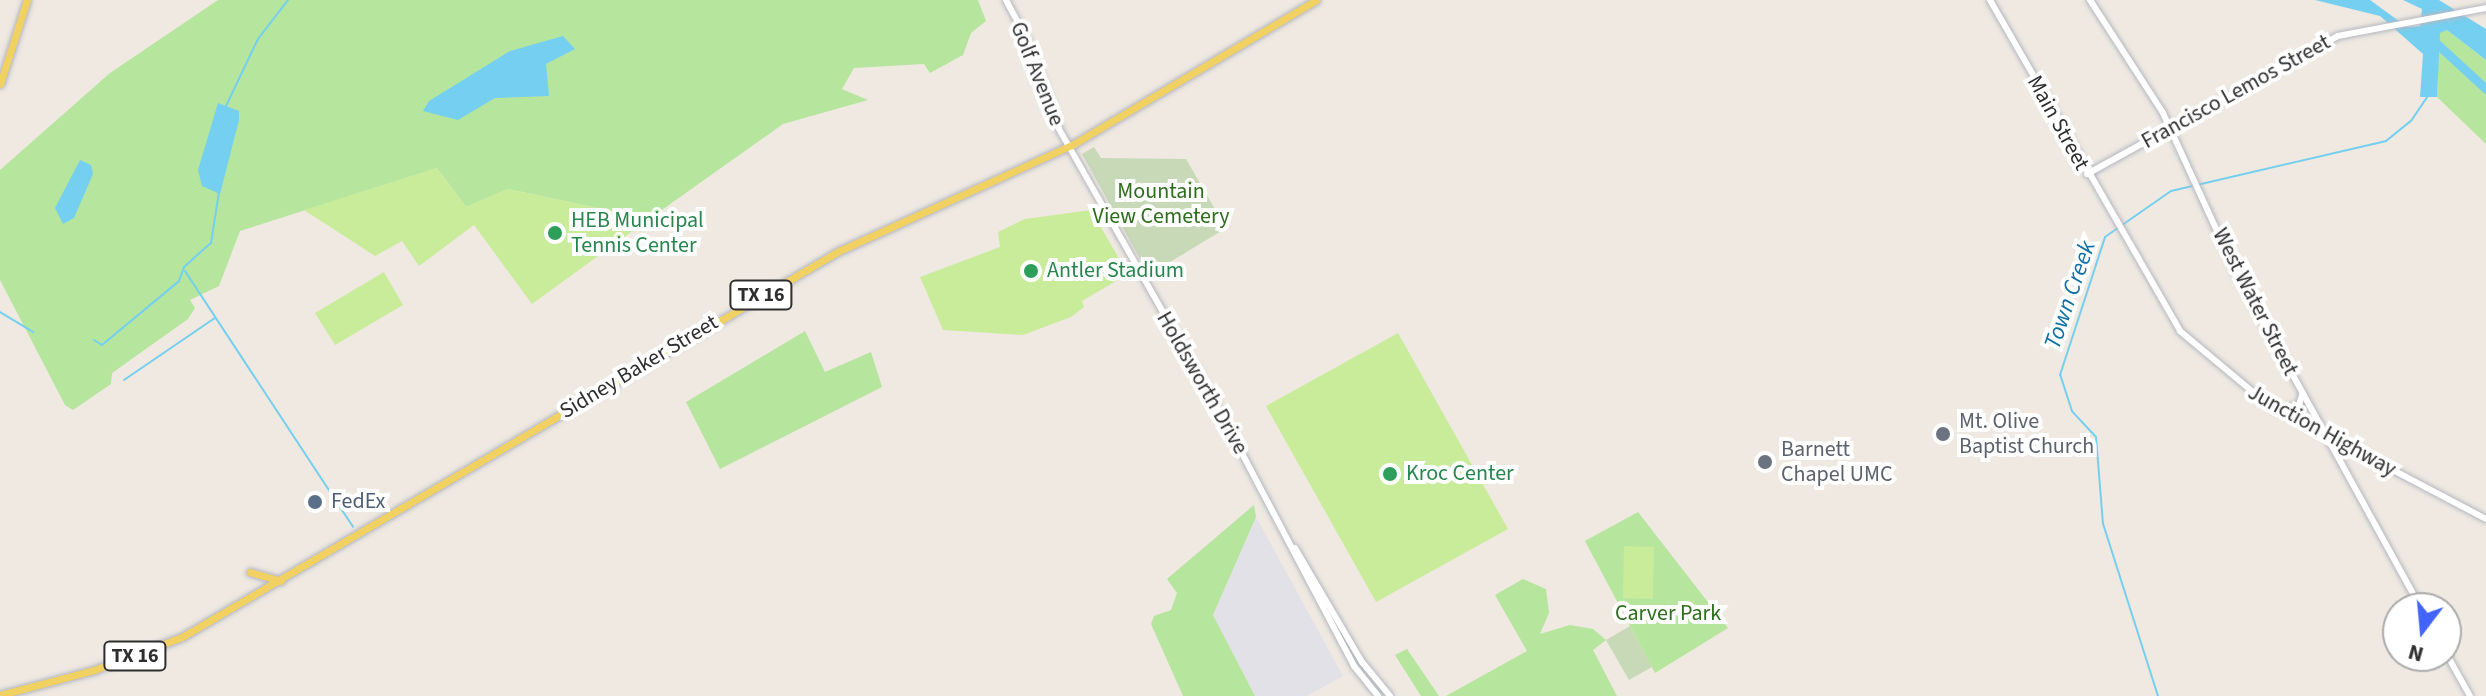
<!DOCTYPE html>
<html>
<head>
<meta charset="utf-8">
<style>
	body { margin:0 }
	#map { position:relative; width:2486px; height:696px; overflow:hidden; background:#efe9e1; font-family:"Source Sans 3",sans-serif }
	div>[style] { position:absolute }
	.industrial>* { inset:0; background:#e3e1e8 }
	.green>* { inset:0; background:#b6e59e }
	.cemetery>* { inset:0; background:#c8d9b8 }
	.pitch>* { inset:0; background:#c9ec9a }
	.water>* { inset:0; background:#75cff0 }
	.stream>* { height:2px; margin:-1px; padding:0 1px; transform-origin:1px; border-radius:1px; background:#75cff0 }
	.river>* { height:9px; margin:-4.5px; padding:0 4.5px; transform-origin:4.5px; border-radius:4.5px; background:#75cff0 }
	.roads { filter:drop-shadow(0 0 2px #b4b7c1) drop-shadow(0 0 2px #b4b7c1) }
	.secondary>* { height:6px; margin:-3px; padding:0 3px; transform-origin:3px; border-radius:3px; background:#fff }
	.primary>* { height:7px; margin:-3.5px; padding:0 3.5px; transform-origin:3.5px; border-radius:3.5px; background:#f2d163 }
	.dots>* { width:22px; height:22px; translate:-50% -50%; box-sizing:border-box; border:4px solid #fff; border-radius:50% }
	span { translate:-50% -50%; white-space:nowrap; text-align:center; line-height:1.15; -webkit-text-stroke:8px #fff; paint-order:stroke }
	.shield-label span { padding:2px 6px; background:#fff; border:2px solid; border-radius:6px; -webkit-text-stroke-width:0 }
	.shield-label { font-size:20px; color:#2e2e2e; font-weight:700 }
	.street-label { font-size:22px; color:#2e2e2e }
	.park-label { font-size:22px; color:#2c6e1b }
	.leisure-label { font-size:22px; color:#27864d }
	.left { translate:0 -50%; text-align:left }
	.worship-label { font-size:22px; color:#5b616d }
	.service-label { font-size:22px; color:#4e5e75 }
	.water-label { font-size:24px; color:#0d6fa3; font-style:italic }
	.north { position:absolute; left:2382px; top:592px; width:80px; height:80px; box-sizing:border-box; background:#fff; border:2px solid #ababab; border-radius:50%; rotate:196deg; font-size:22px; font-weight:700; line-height:32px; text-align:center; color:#2e2e2e }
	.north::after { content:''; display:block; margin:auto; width:28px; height:36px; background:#4264fb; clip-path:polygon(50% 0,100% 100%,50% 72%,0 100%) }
</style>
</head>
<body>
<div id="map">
	<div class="industrial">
		<i style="clip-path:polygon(1256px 517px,1343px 676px,1307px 696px,1255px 696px,1213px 615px)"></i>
	</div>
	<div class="green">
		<i style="clip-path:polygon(218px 0,978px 0,986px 21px,971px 33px,963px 55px,930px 73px,924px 64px,854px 68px,842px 89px,868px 100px,783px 124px,649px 219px,508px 189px,466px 207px,437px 168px,240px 231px,219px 286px,190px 300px,195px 308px,188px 319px,112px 373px,111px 384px,73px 410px,65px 405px,0 280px,0 170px,110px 73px)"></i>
		<i style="clip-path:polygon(2447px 30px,2486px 60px,2486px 144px,2437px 97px,2439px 33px)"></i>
		<i style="clip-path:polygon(805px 331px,825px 372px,871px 352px,882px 387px,720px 469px,686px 402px)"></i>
		<i style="clip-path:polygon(1254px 505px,1256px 517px,1213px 615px,1255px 696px,1183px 696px,1151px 624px,1154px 616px,1171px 610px,1177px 593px,1167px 579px)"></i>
		<i style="clip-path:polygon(1638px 512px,1728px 628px,1655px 673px,1585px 541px)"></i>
		<i style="clip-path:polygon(1523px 579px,1546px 589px,1549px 613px,1540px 634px,1570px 625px,1593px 629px,1606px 640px,1593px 650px,1617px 696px,1446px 696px,1527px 651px,1495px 595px)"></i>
		<i style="clip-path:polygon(1407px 649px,1439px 696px,1421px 696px,1395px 655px)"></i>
	</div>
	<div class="cemetery">
		<i style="clip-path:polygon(1094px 147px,1101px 158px,1186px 159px,1226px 228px,1149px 275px,1082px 154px)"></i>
		<i style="clip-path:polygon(1630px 626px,1652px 667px,1629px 680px,1606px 640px)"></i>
	</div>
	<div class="pitch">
		<i style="clip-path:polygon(437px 168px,466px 207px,508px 189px,649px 219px,532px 304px,474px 225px,419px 266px,402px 241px,375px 256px,304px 210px)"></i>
		<i style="clip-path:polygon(1091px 210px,1128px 274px,1082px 301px,1084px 307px,1071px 317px,1023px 335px,943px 330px,920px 277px,1000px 247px,998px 232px,1025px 219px)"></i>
		<i style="clip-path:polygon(384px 272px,403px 305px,335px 345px,315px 313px)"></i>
		<i style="clip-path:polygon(1398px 333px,1508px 529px,1376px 602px,1266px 406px)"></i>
		<i style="clip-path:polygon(1624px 546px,1654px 547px,1653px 599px,1623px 598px)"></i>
	</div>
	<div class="water">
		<i style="clip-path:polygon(2315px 0,2370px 0,2407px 27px,2420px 26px,2422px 9px,2403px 0,2439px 0,2486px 29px,2486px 60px,2447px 30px,2440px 33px,2437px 97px,2420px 97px,2423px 54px,2380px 16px)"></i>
		<i style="clip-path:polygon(563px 36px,575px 49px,546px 64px,549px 96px,495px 98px,458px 120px,423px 111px,429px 101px,510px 51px)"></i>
		<i style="clip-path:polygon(218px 103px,239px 111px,239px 120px,220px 194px,202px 186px,198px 170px)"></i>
		<i style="clip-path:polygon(80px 160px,91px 165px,93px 174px,74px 218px,63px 224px,55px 208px)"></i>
	</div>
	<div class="stream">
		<i style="left:226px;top:106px;width:74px;rotate:-64.5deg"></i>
		<i style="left:258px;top:39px;width:49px;rotate:-52.4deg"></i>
		<i style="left:185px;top:271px;width:306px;rotate:56.7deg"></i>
		<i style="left:0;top:312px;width:39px;rotate:31deg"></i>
		<i style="left:94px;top:340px;width:9px;rotate:32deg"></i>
		<i style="left:102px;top:345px;width:100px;rotate:-39.7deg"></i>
		<i style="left:179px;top:281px;width:15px;rotate:-70deg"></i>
		<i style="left:184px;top:267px;width:36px;rotate:-42deg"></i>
		<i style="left:211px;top:243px;width:52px;rotate:-81.1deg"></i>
		<i style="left:124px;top:380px;width:110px;rotate:-34.3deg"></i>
		<i style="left:2158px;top:696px;width:181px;rotate:-107.7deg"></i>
		<i style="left:2103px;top:524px;width:87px;rotate:-94.6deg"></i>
		<i style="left:2096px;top:437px;width:35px;rotate:-133deg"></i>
		<i style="left:2072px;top:411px;width:38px;rotate:-108deg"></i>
		<i style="left:2060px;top:375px;width:145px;rotate:-71.9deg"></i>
		<i style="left:2105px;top:237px;width:80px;rotate:-34.9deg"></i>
		<i style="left:2171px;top:191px;width:221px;rotate:-13.1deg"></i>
		<i style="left:2386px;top:141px;width:32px;rotate:-39deg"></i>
		<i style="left:2411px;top:121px;width:30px;rotate:-56deg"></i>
	</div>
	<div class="river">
		<i style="left:2436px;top:43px;width:68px;rotate:42.6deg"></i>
	</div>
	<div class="roads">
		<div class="secondary">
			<i style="left:1006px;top:0;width:53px;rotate:62deg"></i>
			<i style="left:1031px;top:47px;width:87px;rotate:71.1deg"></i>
			<i style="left:1059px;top:129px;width:336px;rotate:60.4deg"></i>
			<i style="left:1225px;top:421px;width:277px;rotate:62.2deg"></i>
			<i style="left:1354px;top:666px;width:38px;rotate:51deg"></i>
			<i style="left:1990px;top:0;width:382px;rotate:60.1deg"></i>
			<i style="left:2180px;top:331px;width:112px;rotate:39.9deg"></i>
			<i style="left:2266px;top:403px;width:249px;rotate:27.8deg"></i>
			<i style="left:2090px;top:0;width:135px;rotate:57.1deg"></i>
			<i style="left:2163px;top:113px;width:170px;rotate:65.4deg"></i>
			<i style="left:2234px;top:268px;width:388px;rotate:61.2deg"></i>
			<i style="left:2087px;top:174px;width:286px;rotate:-28.8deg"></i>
			<i style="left:2338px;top:36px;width:151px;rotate:-10.7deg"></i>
			<i style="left:2279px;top:411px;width:21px;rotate:-17deg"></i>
			<i style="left:2299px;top:405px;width:10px;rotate:-73deg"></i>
			<i style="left:1295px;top:548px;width:132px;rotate:59.6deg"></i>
			<i style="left:1362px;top:662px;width:44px;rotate:50.5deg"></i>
			<i style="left:2446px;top:653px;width:49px;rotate:60.8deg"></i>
		</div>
		<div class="primary">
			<i style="left:0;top:84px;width:88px;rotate:-72.2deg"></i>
			<i style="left:250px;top:572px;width:32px;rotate:16deg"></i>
			<i style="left:0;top:695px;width:97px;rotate:-14.9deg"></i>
			<i style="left:94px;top:670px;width:94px;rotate:-20.6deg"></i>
			<i style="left:182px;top:637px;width:762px;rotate:-30.44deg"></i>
			<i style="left:839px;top:251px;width:256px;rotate:-24.5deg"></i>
			<i style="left:1072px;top:145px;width:284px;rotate:-30.7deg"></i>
		</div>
	</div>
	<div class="dots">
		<i style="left:555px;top:233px;background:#2e9e5b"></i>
		<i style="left:1031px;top:271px;background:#2e9e5b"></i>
		<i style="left:1943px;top:434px;background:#6b7280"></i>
		<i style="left:1765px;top:462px;background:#6b7280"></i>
		<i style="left:1390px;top:474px;background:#2e9e5b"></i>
		<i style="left:315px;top:502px;background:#5c6f8a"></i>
	</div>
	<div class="shield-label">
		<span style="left:761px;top:295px">TX 16</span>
		<span style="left:135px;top:656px">TX 16</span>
	</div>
	<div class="street-label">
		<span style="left:1037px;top:74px;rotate:68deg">Golf Avenue</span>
		<span style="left:2236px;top:92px;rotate:-29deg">Francisco Lemos Street</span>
		<span style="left:2058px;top:123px;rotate:61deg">Main Street</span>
		<span style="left:2255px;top:302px;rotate:63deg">West Water Street</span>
		<span style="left:639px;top:367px;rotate:-31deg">Sidney Baker Street</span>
		<span style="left:1202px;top:383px;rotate:60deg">Holdsworth Drive</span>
		<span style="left:2322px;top:431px;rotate:29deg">Junction Highway</span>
	</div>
	<div class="park-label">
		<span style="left:1161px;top:204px">Mountain<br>View Cemetery</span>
		<span style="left:1668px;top:614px">Carver Park</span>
	</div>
	<div class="leisure-label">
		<span class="left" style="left:571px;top:233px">HEB Municipal<br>Tennis Center</span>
		<span class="left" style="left:1047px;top:271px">Antler Stadium</span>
		<span class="left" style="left:1406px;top:474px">Kroc Center</span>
	</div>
	<div class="worship-label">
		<span class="left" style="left:1959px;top:434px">Mt. Olive<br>Baptist Church</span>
		<span class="left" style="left:1781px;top:462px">Barnett<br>Chapel UMC</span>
	</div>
	<div class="service-label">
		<span class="left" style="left:331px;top:502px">FedEx</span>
	</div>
	<div class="water-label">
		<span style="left:2070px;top:295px;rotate:-71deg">Town Creek</span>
	</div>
	<div class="north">N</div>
</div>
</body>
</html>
